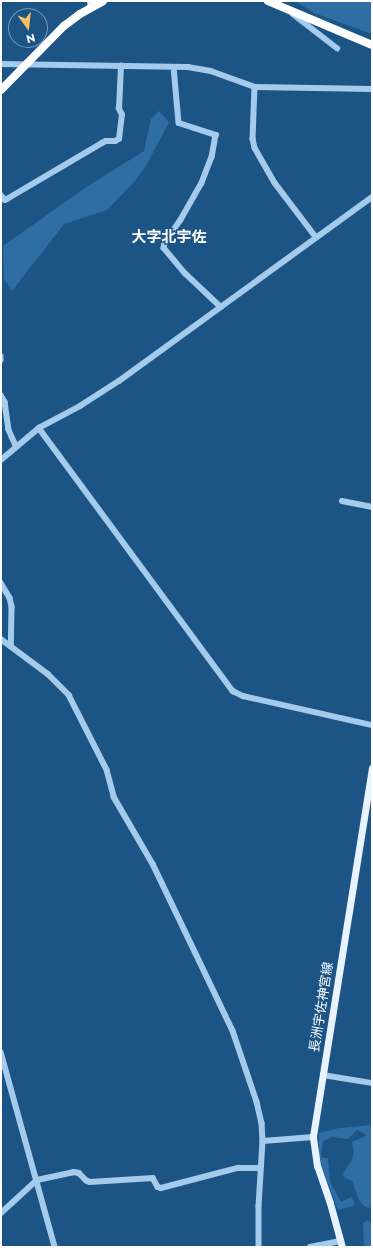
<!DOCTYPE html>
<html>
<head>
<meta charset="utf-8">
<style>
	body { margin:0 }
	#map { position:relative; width:373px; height:1248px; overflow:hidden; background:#1c5486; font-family:Montserrat,"Noto Sans JP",sans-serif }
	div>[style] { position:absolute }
	.green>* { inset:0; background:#2f6ea4 }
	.minor>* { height:5.5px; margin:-2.75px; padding:0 2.75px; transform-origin:2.75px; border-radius:2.75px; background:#a4cbeb }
	.major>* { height:7px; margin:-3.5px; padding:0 3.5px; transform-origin:3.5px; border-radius:3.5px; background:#e9f3fe }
	.highway>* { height:8px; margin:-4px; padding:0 4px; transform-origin:4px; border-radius:4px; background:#fff }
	span { translate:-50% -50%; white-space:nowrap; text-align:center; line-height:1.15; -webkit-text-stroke:3px #1c5486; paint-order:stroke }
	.street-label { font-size:13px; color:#fff }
	.quarter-label { font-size:15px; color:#fff; font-weight:700 }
	.frame { position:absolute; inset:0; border:2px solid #fff; pointer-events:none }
	.north { position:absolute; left:8px; top:8px; width:40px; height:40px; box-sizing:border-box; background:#1c5486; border:1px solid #7798b6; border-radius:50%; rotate:165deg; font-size:11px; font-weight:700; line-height:16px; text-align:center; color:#fff }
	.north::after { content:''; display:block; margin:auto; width:14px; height:18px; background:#fbc162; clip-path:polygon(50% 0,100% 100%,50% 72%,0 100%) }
</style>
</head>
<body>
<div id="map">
	<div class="green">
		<i style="clip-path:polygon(295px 1px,372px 1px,372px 34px,314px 13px)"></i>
		<i style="clip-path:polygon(159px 111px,169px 122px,146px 166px,135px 181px,107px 210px,64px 224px,12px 291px,4px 279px,3px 246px,85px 188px,144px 151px,151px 119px)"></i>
		<i style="clip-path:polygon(372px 1125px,372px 1207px,368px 1208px,364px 1206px,359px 1200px,352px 1181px,345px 1178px,343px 1174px,352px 1159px,354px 1153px,352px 1142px,366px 1136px,365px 1134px,357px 1130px,348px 1139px,332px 1137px,323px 1141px,321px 1155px,322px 1158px,328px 1158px,330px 1182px,341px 1202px,351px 1197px,355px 1202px,353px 1206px,338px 1210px,319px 1158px,319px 1133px,339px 1128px)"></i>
		<i style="clip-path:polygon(368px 1220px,372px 1225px,372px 1247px,364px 1247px,363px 1223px)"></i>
	</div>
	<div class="minor">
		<i style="left:293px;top:14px;width:56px;rotate:37.7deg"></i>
		<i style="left:1px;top:64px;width:187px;rotate:0.9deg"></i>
		<i style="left:188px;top:67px;width:23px;rotate:10deg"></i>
		<i style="left:211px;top:71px;width:47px;rotate:20deg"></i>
		<i style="left:255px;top:87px;width:117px;rotate:1deg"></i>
		<i style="left:174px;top:67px;width:56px;rotate:84.9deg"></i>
		<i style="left:179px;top:123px;width:39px;rotate:18deg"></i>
		<i style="left:216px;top:135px;width:22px;rotate:100deg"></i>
		<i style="left:212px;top:157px;width:28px;rotate:111deg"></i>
		<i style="left:202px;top:183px;width:43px;rotate:119.6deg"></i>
		<i style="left:181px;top:220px;width:28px;rotate:125deg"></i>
		<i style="left:165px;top:243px;width:5px;rotate:101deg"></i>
		<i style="left:164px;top:248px;width:34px;rotate:50deg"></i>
		<i style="left:186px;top:274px;width:48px;rotate:43.3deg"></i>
		<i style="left:255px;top:87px;width:52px;rotate:92.2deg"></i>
		<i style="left:253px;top:139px;width:9px;rotate:77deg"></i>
		<i style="left:255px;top:148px;width:40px;rotate:60.3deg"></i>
		<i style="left:275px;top:183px;width:68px;rotate:52.8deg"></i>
		<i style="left:1px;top:195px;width:6px;rotate:51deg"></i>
		<i style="left:5px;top:200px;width:2px;rotate:-27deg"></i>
		<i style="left:7px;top:199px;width:110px;rotate:-30.5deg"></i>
		<i style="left:102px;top:143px;width:4px;rotate:-27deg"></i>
		<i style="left:106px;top:141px;width:9px"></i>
		<i style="left:115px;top:141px;width:4px;rotate:-27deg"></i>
		<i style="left:119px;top:139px;width:24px;rotate:-83deg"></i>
		<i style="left:122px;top:115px;width:7px;rotate:-117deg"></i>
		<i style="left:119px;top:109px;width:43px;rotate:-87.3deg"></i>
		<i style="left:1px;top:356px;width:4px;rotate:90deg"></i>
		<i style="left:1px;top:395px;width:8px;rotate:60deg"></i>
		<i style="left:5px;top:402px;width:28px;rotate:82deg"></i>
		<i style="left:9px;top:430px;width:17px;rotate:66deg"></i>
		<i style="left:39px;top:428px;width:327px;rotate:53.6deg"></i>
		<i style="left:233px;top:691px;width:11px;rotate:27deg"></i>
		<i style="left:243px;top:696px;width:132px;rotate:12.7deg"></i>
		<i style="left:1px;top:460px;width:50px;rotate:-40.1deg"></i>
		<i style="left:39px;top:428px;width:47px;rotate:-28.2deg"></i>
		<i style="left:80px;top:406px;width:46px;rotate:-32.7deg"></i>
		<i style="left:119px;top:381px;width:313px;rotate:-36deg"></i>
		<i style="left:342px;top:501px;width:31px;rotate:11deg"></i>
		<i style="left:1px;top:583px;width:17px;rotate:59deg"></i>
		<i style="left:10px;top:598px;width:9px;rotate:77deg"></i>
		<i style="left:12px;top:607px;width:39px;rotate:91deg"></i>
		<i style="left:1px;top:639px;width:59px;rotate:36.7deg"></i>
		<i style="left:48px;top:674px;width:30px;rotate:45deg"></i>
		<i style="left:69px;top:695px;width:84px;rotate:63.1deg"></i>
		<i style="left:107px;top:770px;width:28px;rotate:75deg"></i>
		<i style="left:114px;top:797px;width:78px;rotate:59.8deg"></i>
		<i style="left:153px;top:864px;width:185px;rotate:64.4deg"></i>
		<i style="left:233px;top:1031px;width:75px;rotate:71.3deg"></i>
		<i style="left:257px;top:1102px;width:22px;rotate:77deg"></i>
		<i style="left:262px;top:1123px;width:18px;rotate:87deg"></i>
		<i style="left:263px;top:1141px;width:65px;rotate:93.5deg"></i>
		<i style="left:259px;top:1206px;width:41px;rotate:90deg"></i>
		<i style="left:1px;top:1052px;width:202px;rotate:74.5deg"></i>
		<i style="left:323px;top:1075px;width:50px;rotate:9.3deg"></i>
		<i style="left:263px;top:1141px;width:50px;rotate:-4.6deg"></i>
		<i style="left:1px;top:1213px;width:49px;rotate:-42.5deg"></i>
		<i style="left:37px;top:1180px;width:38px;rotate:-12deg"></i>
		<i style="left:74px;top:1172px;width:5px;rotate:11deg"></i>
		<i style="left:79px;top:1173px;width:10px;rotate:45deg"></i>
		<i style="left:86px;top:1180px;width:4px;rotate:27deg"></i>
		<i style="left:90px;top:1182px;width:63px;rotate:-3.6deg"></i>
		<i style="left:153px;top:1178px;width:10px;rotate:61deg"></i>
		<i style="left:158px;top:1187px;width:3px;rotate:18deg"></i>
		<i style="left:161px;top:1188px;width:80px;rotate:-14.6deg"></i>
		<i style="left:238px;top:1168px;width:22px"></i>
		<i style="left:310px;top:1247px;width:31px;rotate:-11deg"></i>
	</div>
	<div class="major">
		<i style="left:90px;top:1px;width:6px;rotate:81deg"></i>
		<i style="left:342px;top:1247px;width:46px;rotate:-105.3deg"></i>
		<i style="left:330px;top:1203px;width:39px;rotate:-109deg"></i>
		<i style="left:317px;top:1166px;width:30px;rotate:-98deg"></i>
		<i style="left:313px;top:1136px;width:373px;rotate:-80.9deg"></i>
	</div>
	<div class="highway">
		<i style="left:268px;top:1px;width:113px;rotate:22.9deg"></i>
		<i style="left:1px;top:90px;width:90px;rotate:-45.5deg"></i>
		<i style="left:64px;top:26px;width:20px;rotate:-37deg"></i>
		<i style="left:80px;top:14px;width:26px;rotate:-29deg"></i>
	</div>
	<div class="street-label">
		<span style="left:321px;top:1007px;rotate:-81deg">長洲宇佐神宮線</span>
	</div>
	<div class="quarter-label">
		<span style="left:169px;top:237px">大字北宇佐</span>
	</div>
	<div class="frame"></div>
	<div class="north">N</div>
</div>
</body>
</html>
